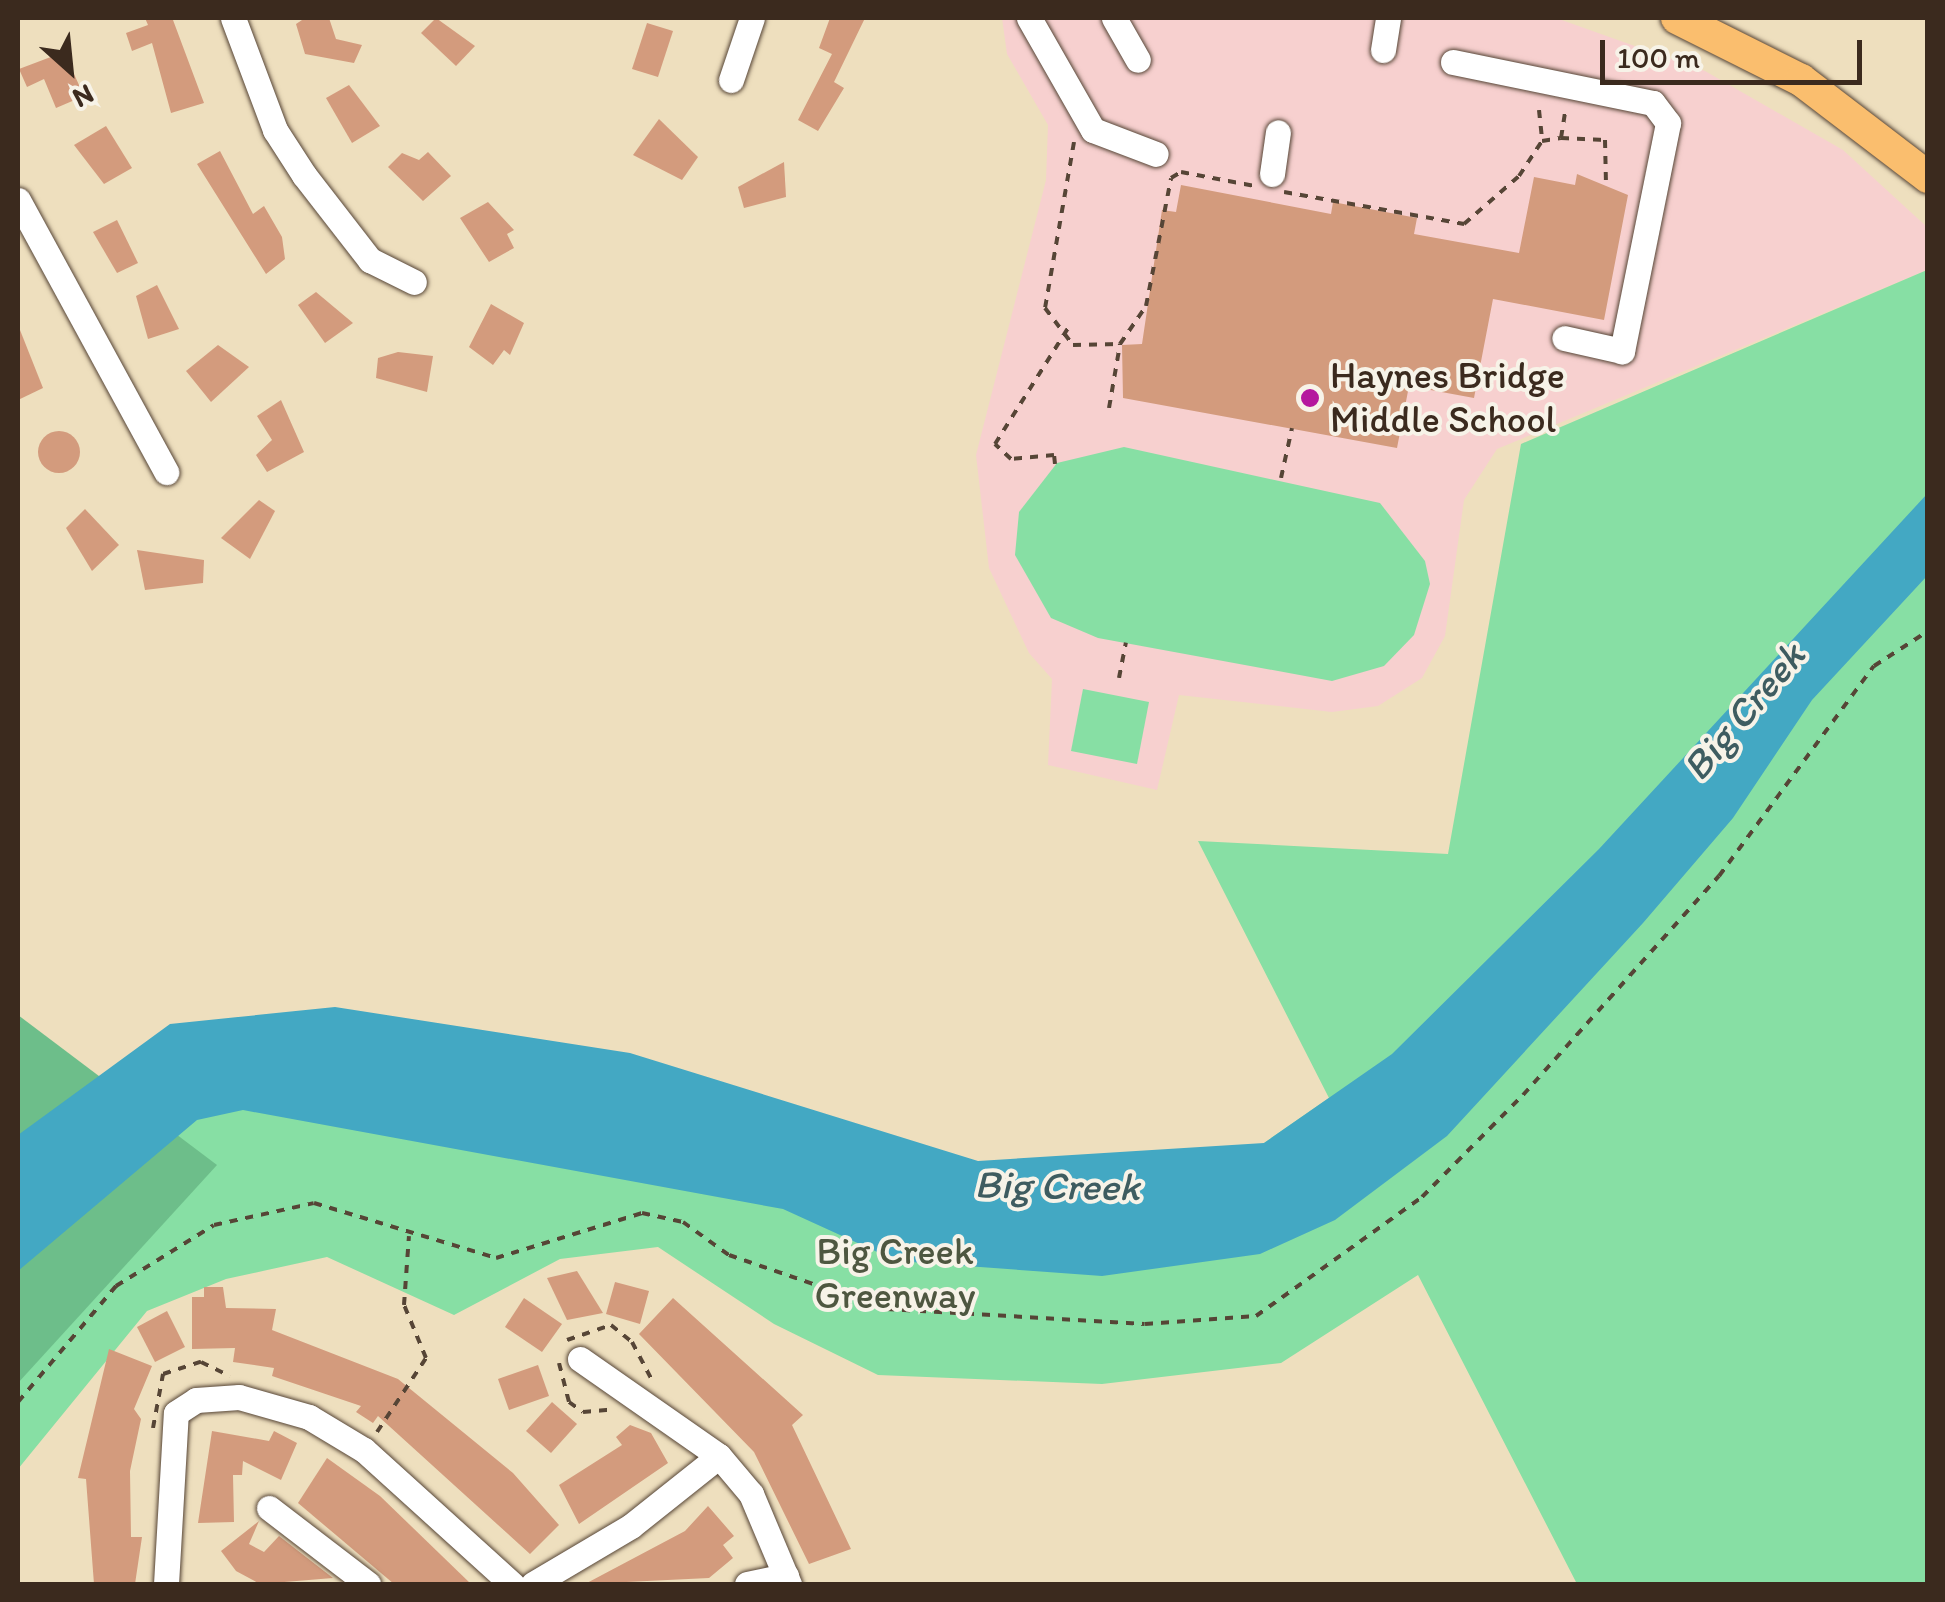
<!DOCTYPE html>
<html>
<head>
<meta charset="utf-8">
<style>
	body { margin:0 }
	#map { position:relative; width:1945px; height:1602px; overflow:hidden; background:#eedfbe; font-family:Itim,sans-serif }
	div>[style] { position:absolute }
	.built>* { inset:0; background:#f7d0cf }
	.green>* { inset:0; background:#87dfa4 }
	.forest>* { inset:0; background:#6dbe8a }
	.water>* { inset:0; background:#43a8c3 }
	.building>* { inset:0; background:#d39b7d }
	.round { border-radius:50% }
	.path>* { height:4px; margin-top:-2px; transform-origin:0; background:repeating-linear-gradient(90deg,#564536 0 8px,transparent 0 16px) }
	.roads { filter:drop-shadow(0 0 2px #564536) drop-shadow(0 0 2px #564536) }
	.minor>* { height:25px; margin:-12.5px; padding:0 12.5px; transform-origin:12.5px; border-radius:12.5px; background:#fff }
	.major>* { height:32px; margin:-16px; padding:0 16px; transform-origin:16px; border-radius:16px; background:#fabe6e }
	.dots>* { width:28px; height:28px; translate:-50% -50%; box-sizing:border-box; border:5px solid #f7f3e8; border-radius:50% }
	span { translate:-50% -50%; white-space:nowrap; text-align:center; line-height:1.15; -webkit-text-stroke:8px #f7f3e8; paint-order:stroke }
	.poi-label { font-size:38px; color:#3b2a1e }
	.left { translate:0 -50%; text-align:left }
	.park-label { font-size:38px; color:#4e5740 }
	.water-label { font-size:40px; color:#3e5c60; font-style:italic }
	.frame { position:absolute; inset:0; border:20px solid #3b2a1e; pointer-events:none }
	.north { position:absolute; left:20px; top:20px; width:100px; height:100px; -webkit-text-stroke:8px #f7f3e8; paint-order:stroke; rotate:153deg; font-size:28px; font-weight:700; line-height:40px; text-align:center; color:#3b2a1e }
	.north::after { content:''; display:block; margin:auto; width:35px; height:45px; background:#3b2a1e; clip-path:polygon(50% 0,100% 100%,50% 72%,0 100%) }
	.scale { position:absolute; left:1600px; top:40px; width:262px; height:45px; box-sizing:border-box; border:5px solid #3b2a1e; border-top:0; padding-left:12px; font-size:30px; line-height:35px; white-space:nowrap; color:#3b2a1e; -webkit-text-stroke:8px #f7f3e8; paint-order:stroke }
</style>
</head>
<body>
<div id="map">
	<div class="built">
		<i style="clip-path:polygon(1002px 18px,1556px 18px,1705px 71px,1843px 150px,1927px 227px,1927px 270px,1497px 449px,1464px 500px,1445px 636px,1422px 678px,1378px 706px,1332px 712px,1179px 695px,1157px 790px,1048px 765px,1052px 679px,1029px 653px,989px 568px,976px 455px,1046px 180px,1048px 125px,1007px 54px)"></i>
	</div>
	<div class="green">
		<i style="clip-path:polygon(1927px 270px,1927px 1584px,1577px 1584px,1418px 1275px,1281px 1363px,1102px 1384px,878px 1375px,774px 1324px,658px 1247px,560px 1259px,454px 1315px,327px 1257px,226px 1279px,147px 1311px,18px 1469px,18px 1246px,115px 1155px,260px 1085px,1114px 1237px,1264px 1143px,1329px 1098px,1198px 841px,1448px 854px,1521px 444px)"></i>
		<i style="clip-path:polygon(1124px 447px,1380px 503px,1425px 561px,1430px 584px,1414px 635px,1384px 666px,1332px 681px,1098px 638px,1051px 618px,1015px 555px,1019px 512px,1057px 463px)"></i>
		<i style="clip-path:polygon(1083px 689px,1149px 702px,1137px 764px,1071px 751px)"></i>
	</div>
	<div class="forest">
		<i style="clip-path:polygon(18px 1015px,217px 1165px,18px 1383px)"></i>
	</div>
	<div class="water">
		<i style="clip-path:polygon(1927px 494px,1927px 576px,1812px 700px,1733px 818px,1643px 923px,1447px 1136px,1335px 1220px,1260px 1254px,1102px 1276px,897px 1261px,783px 1209px,243px 1110px,197px 1120px,18px 1271px,18px 1135px,170px 1024px,335px 1007px,630px 1053px,978px 1161px,1264px 1143px,1392px 1054px,1599px 849px)"></i>
	</div>
	<div class="building">
		<i style="clip-path:polygon(145px 18px,173px 20px,204px 103px,171px 113px,152px 43px,132px 51px,126px 33px,148px 25px)"></i>
		<i style="clip-path:polygon(305px 18px,329px 18px,336px 39px,362px 45px,354px 63px,305px 54px,296px 24px)"></i>
		<i style="clip-path:polygon(436px 18px,475px 46px,456px 66px,421px 33px)"></i>
		<i style="clip-path:polygon(830px 18px,865px 18px,834px 82px,844px 88px,818px 131px,798px 120px,832px 54px,819px 48px)"></i>
		<i style="clip-path:polygon(647px 23px,673px 31px,658px 77px,632px 69px)"></i>
		<i style="clip-path:polygon(64px 52px,84px 96px,56px 108px,44px 79px,27px 87px,19px 69px)"></i>
		<i style="clip-path:polygon(349px 85px,380px 126px,352px 143px,326px 98px)"></i>
		<i style="clip-path:polygon(659px 119px,698px 157px,682px 180px,633px 155px)"></i>
		<i style="clip-path:polygon(106px 126px,132px 168px,104px 184px,74px 145px)"></i>
		<i style="clip-path:polygon(220px 151px,253px 214px,264px 206px,282px 237px,285px 259px,266px 274px,197px 164px)"></i>
		<i style="clip-path:polygon(428px 152px,451px 176px,423px 201px,388px 167px,402px 153px,419px 160px)"></i>
		<i style="clip-path:polygon(784px 162px,786px 197px,744px 208px,738px 187px)"></i>
		<i style="clip-path:polygon(1577px 174px,1628px 195px,1604px 320px,1493px 299px,1474px 398px,1409px 386px,1397px 448px,1123px 398px,1122px 345px,1142px 344px,1162px 210px,1176px 212px,1181px 185px,1331px 214px,1333px 202px,1417px 218px,1414px 234px,1519px 253px,1534px 177px,1575px 185px)"></i>
		<i style="clip-path:polygon(488px 202px,514px 230px,507px 234px,514px 248px,489px 262px,460px 218px)"></i>
		<i style="clip-path:polygon(117px 220px,138px 263px,117px 273px,93px 232px)"></i>
		<i style="clip-path:polygon(157px 285px,179px 329px,148px 339px,136px 296px)"></i>
		<i style="clip-path:polygon(316px 292px,353px 323px,325px 343px,298px 305px)"></i>
		<i style="clip-path:polygon(491px 304px,524px 323px,510px 355px,504px 350px,493px 365px,469px 347px)"></i>
		<i style="clip-path:polygon(18px 325px,43px 388px,18px 400px)"></i>
		<i style="clip-path:polygon(218px 345px,249px 367px,211px 402px,186px 371px)"></i>
		<i style="clip-path:polygon(398px 352px,433px 356px,427px 392px,376px 378px,378px 358px)"></i>
		<i style="clip-path:polygon(281px 400px,304px 452px,267px 472px,256px 455px,272px 440px,257px 416px)"></i>
		<i class="round" style="left:38px;top:431px;width:42px;height:42px"></i>
		<i style="clip-path:polygon(259px 500px,275px 511px,250px 559px,221px 538px)"></i>
		<i style="clip-path:polygon(85px 509px,119px 545px,92px 571px,66px 528px)"></i>
		<i style="clip-path:polygon(137px 550px,204px 560px,203px 583px,145px 590px)"></i>
		<i style="clip-path:polygon(577px 1271px,603px 1313px,567px 1320px,547px 1278px)"></i>
		<i style="clip-path:polygon(615px 1282px,649px 1291px,640px 1324px,606px 1314px)"></i>
		<i style="clip-path:polygon(204px 1287px,223px 1287px,226px 1308px,276px 1309px,272px 1330px,398px 1379px,513px 1473px,559px 1525px,530px 1554px,378px 1416px,373px 1423px,356px 1412px,361px 1406px,272px 1376px,274px 1368px,233px 1362px,235px 1348px,192px 1349px,192px 1297px,204px 1297px)"></i>
		<i style="clip-path:polygon(524px 1298px,562px 1324px,542px 1352px,505px 1327px)"></i>
		<i style="clip-path:polygon(673px 1298px,803px 1415px,792px 1425px,851px 1549px,809px 1564px,754px 1452px,639px 1334px)"></i>
		<i style="clip-path:polygon(167px 1311px,185px 1347px,155px 1362px,137px 1327px)"></i>
		<i style="clip-path:polygon(109px 1349px,152px 1366px,134px 1409px,141px 1419px,130px 1471px,131px 1537px,142px 1537px,135px 1584px,94px 1584px,86px 1479px,78px 1478px)"></i>
		<i style="clip-path:polygon(538px 1365px,549px 1396px,509px 1410px,498px 1379px)"></i>
		<i style="clip-path:polygon(552px 1402px,577px 1424px,551px 1453px,526px 1431px)"></i>
		<i style="clip-path:polygon(630px 1425px,651px 1433px,668px 1463px,579px 1524px,559px 1485px,622px 1445px,616px 1437px)"></i>
		<i style="clip-path:polygon(212px 1431px,269px 1441px,274px 1431px,297px 1443px,281px 1480px,243px 1461px,242px 1475px,233px 1475px,234px 1522px,198px 1523px)"></i>
		<i style="clip-path:polygon(327px 1458px,380px 1496px,471px 1584px,394px 1584px,298px 1503px)"></i>
		<i style="clip-path:polygon(708px 1506px,734px 1536px,723px 1545px,733px 1558px,709px 1578px,585px 1584px,685px 1531px)"></i>
		<i style="clip-path:polygon(259px 1521px,249px 1544px,264px 1552px,279px 1536px,333px 1578px,260px 1584px,236px 1571px,221px 1551px)"></i>
	</div>
	<div class="path">
		<i style="left:1539px;top:110px;width:31px;rotate:84deg"></i>
		<i style="left:1561px;top:138px;width:44px;rotate:2.6deg"></i>
		<i style="left:1605px;top:140px;width:43px;rotate:88.7deg"></i>
		<i style="left:1074px;top:142px;width:169px;rotate:99.9deg"></i>
		<i style="left:1045px;top:308px;width:46px;rotate:52.9deg"></i>
		<i style="left:1073px;top:345px;width:47px;rotate:-1.2deg"></i>
		<i style="left:1284px;top:192px;width:183px;rotate:10.1deg"></i>
		<i style="left:1464px;top:224px;width:73px;rotate:-41.1deg"></i>
		<i style="left:1519px;top:176px;width:42px;rotate:-56.7deg"></i>
		<i style="left:1542px;top:141px;width:19px;rotate:-9deg"></i>
		<i style="left:1561px;top:138px;width:31px;rotate:-81deg"></i>
		<i style="left:1109px;top:408px;width:65px;rotate:-80.2deg"></i>
		<i style="left:1120px;top:344px;width:46px;rotate:-55.6deg"></i>
		<i style="left:1146px;top:306px;width:130px;rotate:-78.9deg"></i>
		<i style="left:1171px;top:178px;width:12px;rotate:-31deg"></i>
		<i style="left:1181px;top:172px;width:75px;rotate:10.7deg"></i>
		<i style="left:1055px;top:464px;width:9px;rotate:-96deg"></i>
		<i style="left:1054px;top:455px;width:43px;rotate:174.7deg"></i>
		<i style="left:1011px;top:459px;width:22px;rotate:-137deg"></i>
		<i style="left:995px;top:444px;width:137px;rotate:-57.8deg"></i>
		<i style="left:1281px;top:478px;width:51px;rotate:-77.6deg"></i>
		<i style="left:1119px;top:678px;width:36px;rotate:-79deg"></i>
		<i style="left:567px;top:1340px;width:46px;rotate:-18.8deg"></i>
		<i style="left:611px;top:1325px;width:27px;rotate:39deg"></i>
		<i style="left:632px;top:1342px;width:45px;rotate:62.3deg"></i>
		<i style="left:559px;top:1363px;width:40px;rotate:75.6deg"></i>
		<i style="left:569px;top:1402px;width:17px;rotate:36deg"></i>
		<i style="left:583px;top:1412px;width:32px;rotate:-5deg"></i>
		<i style="left:18px;top:1402px;width:152px;rotate:-49.8deg"></i>
		<i style="left:116px;top:1286px;width:115px;rotate:-31.9deg"></i>
		<i style="left:214px;top:1225px;width:102px;rotate:-12.4deg"></i>
		<i style="left:314px;top:1203px;width:190px;rotate:16.8deg"></i>
		<i style="left:496px;top:1258px;width:153px;rotate:-17.1deg"></i>
		<i style="left:642px;top:1213px;width:42px;rotate:12.4deg"></i>
		<i style="left:683px;top:1222px;width:57px;rotate:35.7deg"></i>
		<i style="left:729px;top:1255px;width:166px;rotate:19deg"></i>
		<i style="left:886px;top:1309px;width:259px;rotate:3.3deg"></i>
		<i style="left:1145px;top:1324px;width:111px;rotate:-4.1deg"></i>
		<i style="left:1256px;top:1316px;width:204px;rotate:-35.6deg"></i>
		<i style="left:1422px;top:1197px;width:144px;rotate:-45.3deg"></i>
		<i style="left:1523px;top:1095px;width:294px;rotate:-48.2deg"></i>
		<i style="left:1719px;top:876px;width:261px;rotate:-53.6deg"></i>
		<i style="left:1874px;top:666px;width:64px;rotate:-32.9deg"></i>
		<i style="left:153px;top:1428px;width:55px;rotate:-79.5deg"></i>
		<i style="left:163px;top:1374px;width:40px;rotate:-18deg"></i>
		<i style="left:201px;top:1362px;width:32px;rotate:26deg"></i>
		<i style="left:377px;top:1432px;width:89px;rotate:-56.5deg"></i>
		<i style="left:426px;top:1358px;width:57px;rotate:-112.5deg"></i>
		<i style="left:404px;top:1305px;width:69px;rotate:-85.9deg"></i>
	</div>
	<div class="roads">
		<div class="minor">
			<i style="left:233px;top:18px;width:120px;rotate:69.4deg"></i>
			<i style="left:275px;top:130px;width:54px;rotate:57.2deg"></i>
			<i style="left:304px;top:175px;width:108px;rotate:52.2deg"></i>
			<i style="left:370px;top:260px;width:49px;rotate:26.6deg"></i>
			<i style="left:1029px;top:18px;width:129px;rotate:60.3deg"></i>
			<i style="left:1093px;top:130px;width:67px;rotate:20.9deg"></i>
			<i style="left:1114px;top:18px;width:48px;rotate:60.3deg"></i>
			<i style="left:1383px;top:50px;width:32px;rotate:-81deg"></i>
			<i style="left:1453px;top:62px;width:204px;rotate:11.6deg"></i>
			<i style="left:1653px;top:103px;width:25px;rotate:53deg"></i>
			<i style="left:1668px;top:123px;width:233px;rotate:101.4deg"></i>
			<i style="left:1622px;top:351px;width:59px;rotate:-167.4deg"></i>
			<i style="left:731px;top:80px;width:65px;rotate:-71.3deg"></i>
			<i style="left:1272px;top:174px;width:42px;rotate:-81.9deg"></i>
			<i style="left:18px;top:200px;width:310px;rotate:61.4deg"></i>
			<i style="left:580px;top:1359px;width:169px;rotate:34.9deg"></i>
			<i style="left:719px;top:1456px;width:50px;rotate:49.9deg"></i>
			<i style="left:751px;top:1494px;width:98px;rotate:67.1deg"></i>
			<i style="left:269px;top:1508px;width:125px;rotate:37.5deg"></i>
			<i style="left:166px;top:1584px;width:171px;rotate:-86.7deg"></i>
			<i style="left:176px;top:1413px;width:24px;rotate:-33deg"></i>
			<i style="left:196px;top:1400px;width:43px;rotate:-4deg"></i>
			<i style="left:239px;top:1397px;width:73px;rotate:15.9deg"></i>
			<i style="left:309px;top:1417px;width:64px;rotate:31deg"></i>
			<i style="left:364px;top:1450px;width:200px;rotate:42.2deg"></i>
			<i style="left:533px;top:1584px;width:114px;rotate:-30.6deg"></i>
			<i style="left:631px;top:1526px;width:112px;rotate:-38.5deg"></i>
			<i style="left:747px;top:1584px;width:40px;rotate:-12deg"></i>
		</div>
		<div class="major">
			<i style="left:1677px;top:18px;width:139px;rotate:26.6deg"></i>
			<i style="left:1801px;top:80px;width:160px;rotate:37.4deg"></i>
		</div>
	</div>
	<div class="dots">
		<i style="left:1310px;top:398px;background:#b5179e"></i>
	</div>
	<div class="poi-label">
		<span class="left" style="left:1330px;top:398px">Haynes Bridge<br>Middle School</span>
	</div>
	<div class="park-label">
		<span style="left:895px;top:1274px">Big Creek<br>Greenway</span>
	</div>
	<div class="water-label">
		<span style="left:1743px;top:711px;rotate:-50deg">Big Creek</span>
		<span style="left:1057px;top:1185px;rotate:1deg">Big Creek</span>
	</div>
	<div class="frame"></div>
	<div class="north">N</div>
	<div class="scale">100 m</div>
</div>
</body>
</html>
